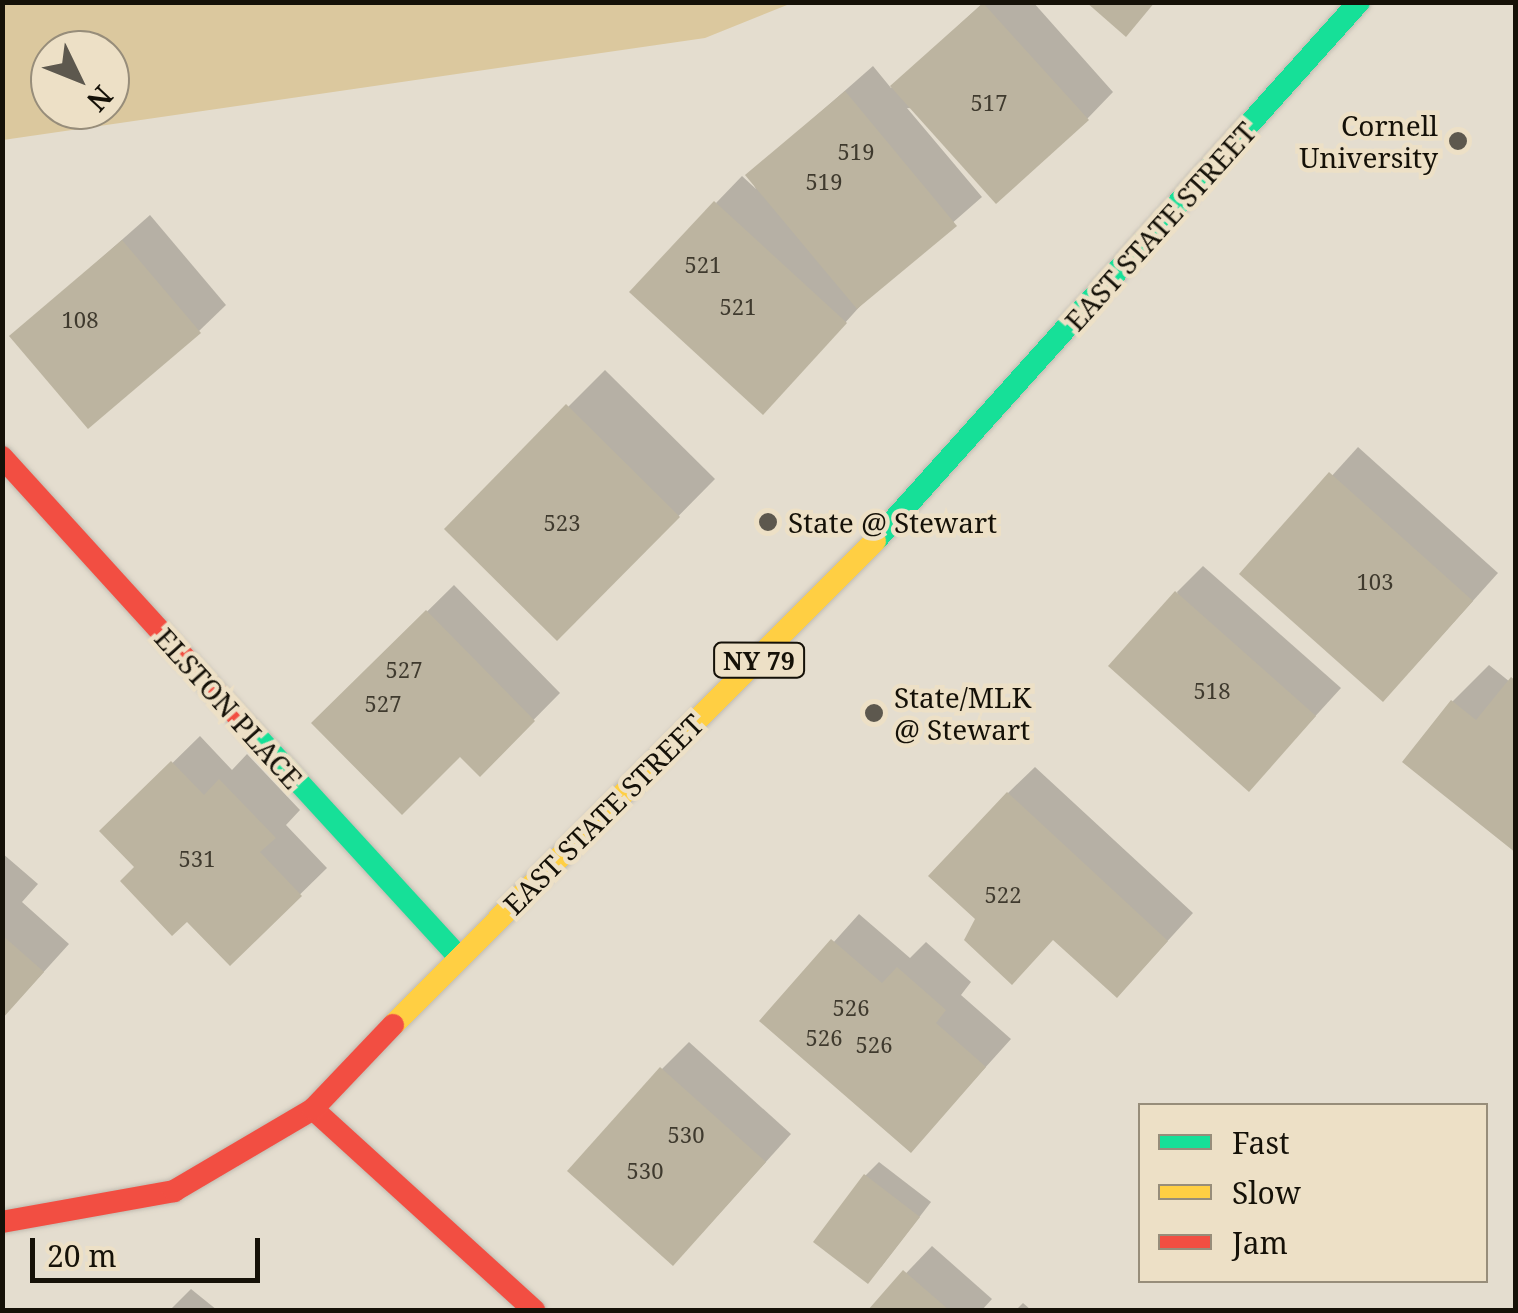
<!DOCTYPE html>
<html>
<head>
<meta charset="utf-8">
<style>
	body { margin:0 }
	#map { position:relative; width:1518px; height:1313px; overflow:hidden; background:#e4ddcf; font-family:"Noto Serif",serif }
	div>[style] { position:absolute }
	.green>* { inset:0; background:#dbc89e }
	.shadow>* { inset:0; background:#0003 }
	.building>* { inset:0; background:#bcb4a0 }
	.roads { filter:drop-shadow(0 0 2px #c0bbb0) drop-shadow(0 0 2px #c0bbb0) }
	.fast>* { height:22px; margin:-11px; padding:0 11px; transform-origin:11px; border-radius:11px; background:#16e098 }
	.slow>* { height:22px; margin:-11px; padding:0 11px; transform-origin:11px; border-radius:11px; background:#ffcf43 }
	.jam>* { height:22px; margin:-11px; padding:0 11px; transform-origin:11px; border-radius:11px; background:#f24e42 }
	.dots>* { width:28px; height:28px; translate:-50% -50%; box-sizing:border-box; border:5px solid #ede0c6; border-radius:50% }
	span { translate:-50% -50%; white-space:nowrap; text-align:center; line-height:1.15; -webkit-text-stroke:9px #ede0c6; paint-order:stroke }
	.number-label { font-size:22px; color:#3f3a2e }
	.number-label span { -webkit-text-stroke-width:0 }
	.shield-label span { padding:2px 8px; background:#ede0c6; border:2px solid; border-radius:8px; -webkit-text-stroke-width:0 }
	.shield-label { font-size:25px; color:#151108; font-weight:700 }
	.poi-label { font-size:28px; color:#151108 }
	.right { translate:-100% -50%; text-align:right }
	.left { translate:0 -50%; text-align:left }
	.street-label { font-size:28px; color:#151108 }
	.frame { position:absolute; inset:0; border:5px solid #151108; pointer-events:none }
	.legend { position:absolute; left:1138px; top:1103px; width:350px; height:180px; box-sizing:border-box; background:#ede0c6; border:2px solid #978d7a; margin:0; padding:12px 18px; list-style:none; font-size:30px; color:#151108 }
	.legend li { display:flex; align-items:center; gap:20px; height:50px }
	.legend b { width:50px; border:2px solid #978d7a }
	.north { position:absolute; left:30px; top:30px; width:100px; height:100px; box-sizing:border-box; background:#ede0c6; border:2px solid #978d7a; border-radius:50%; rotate:133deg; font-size:28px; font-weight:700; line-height:40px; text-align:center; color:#151108 }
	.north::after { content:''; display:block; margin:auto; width:35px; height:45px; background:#5d584e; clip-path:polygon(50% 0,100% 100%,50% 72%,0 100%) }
	.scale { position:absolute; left:30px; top:1238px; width:230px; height:45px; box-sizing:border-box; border:5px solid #151108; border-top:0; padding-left:12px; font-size:30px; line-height:35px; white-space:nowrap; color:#151108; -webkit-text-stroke:8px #ede0c6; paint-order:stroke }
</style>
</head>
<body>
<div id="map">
	<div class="green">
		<i style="clip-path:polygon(evenodd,2px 3px,3px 2px,792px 3px,705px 38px,3px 140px,2px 3px,50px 50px,110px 50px,110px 110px,50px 110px,50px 50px)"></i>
	</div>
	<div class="shadow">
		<i style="clip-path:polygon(984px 2px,1033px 2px,1113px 92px,1087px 119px,907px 108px,982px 197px,871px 294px,789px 385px,716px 203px,742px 176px,756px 189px,749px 175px,873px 66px,891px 88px)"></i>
		<i style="clip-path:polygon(150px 215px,226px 305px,199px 331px,13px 336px)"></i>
		<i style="clip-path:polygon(605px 370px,715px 479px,558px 638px,447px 528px)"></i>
		<i style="clip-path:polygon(1358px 447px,1498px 573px,1409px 672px,1243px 574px)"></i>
		<i style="clip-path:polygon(1203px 566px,1341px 688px,1249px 789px,1177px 592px)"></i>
		<i style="clip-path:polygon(454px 585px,560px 693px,480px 774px,460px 754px,314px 723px)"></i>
		<i style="clip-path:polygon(1489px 665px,1510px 682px,1516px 676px,1516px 850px,1452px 702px)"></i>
		<i style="clip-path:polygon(200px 736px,232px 770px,247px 754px,300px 810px,286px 825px,327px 868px,230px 963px,103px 831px)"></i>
		<i style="clip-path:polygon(1035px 767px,1193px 913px,1143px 968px,1054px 938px,978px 919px,1008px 793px)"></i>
		<i style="clip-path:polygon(2px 853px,38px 884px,22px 902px,69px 944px,2px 1018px)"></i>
		<i style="clip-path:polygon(859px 914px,910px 958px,926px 942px,971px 982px,961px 995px,1011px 1039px,911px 1150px,763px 1021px)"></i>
		<i style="clip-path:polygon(689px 1042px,791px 1134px,699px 1236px,662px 1069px)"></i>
		<i style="clip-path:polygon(879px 1162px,931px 1202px,881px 1267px,865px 1176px)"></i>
		<i style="clip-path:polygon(932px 1246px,992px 1299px,982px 1310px,871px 1310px)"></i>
		<i style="clip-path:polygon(191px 1289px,217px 1310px,170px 1310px)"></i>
		<i style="clip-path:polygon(1023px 1303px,1031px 1310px,1016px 1310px)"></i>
	</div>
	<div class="building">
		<i style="clip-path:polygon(1086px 2px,1155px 2px,1126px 37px)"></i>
		<i style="clip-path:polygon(983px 3px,1089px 120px,996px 204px,890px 86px)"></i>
		<i style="clip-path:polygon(845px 91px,957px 226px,857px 309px,745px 175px)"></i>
		<i style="clip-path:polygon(714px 201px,847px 323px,763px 415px,629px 292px)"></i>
		<i style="clip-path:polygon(122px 240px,201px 333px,88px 429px,9px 336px)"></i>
		<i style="clip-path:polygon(566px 404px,680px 517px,557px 641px,444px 529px)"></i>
		<i style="clip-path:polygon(1329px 472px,1473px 601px,1383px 702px,1239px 574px)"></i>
		<i style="clip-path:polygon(1175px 591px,1316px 716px,1249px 792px,1108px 666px)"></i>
		<i style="clip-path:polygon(426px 610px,535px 721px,480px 777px,460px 757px,402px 815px,311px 723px)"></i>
		<i style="clip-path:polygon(1511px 677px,1516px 681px,1516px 853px,1402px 762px,1451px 700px,1476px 720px)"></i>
		<i style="clip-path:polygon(171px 761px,204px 795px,219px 779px,276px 838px,260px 852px,302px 896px,230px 966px,187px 922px,172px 936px,120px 881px,134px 867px,99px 831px)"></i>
		<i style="clip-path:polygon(1007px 792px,1168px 941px,1117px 998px,1053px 940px,1012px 985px,964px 940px,975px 919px,928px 876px)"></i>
		<i style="clip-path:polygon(2px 935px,44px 972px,2px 1019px)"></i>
		<i style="clip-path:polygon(831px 939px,882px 983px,897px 967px,946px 1010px,936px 1023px,986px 1067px,911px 1153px,759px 1021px)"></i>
		<i style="clip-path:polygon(660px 1067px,766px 1162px,673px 1266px,567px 1171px)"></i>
		<i style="clip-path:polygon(864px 1174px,920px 1217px,868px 1284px,813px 1242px)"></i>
		<i style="clip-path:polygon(903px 1270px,949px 1310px,868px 1310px)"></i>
	</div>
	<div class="roads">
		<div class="fast">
			<i style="left:875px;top:541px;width:724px;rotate:-48.08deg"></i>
			<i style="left:249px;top:728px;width:309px;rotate:47.5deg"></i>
		</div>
		<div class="slow">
			<i style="left:393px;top:1025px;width:683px;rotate:-45.12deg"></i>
		</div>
		<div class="jam">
			<i style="left:2px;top:457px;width:367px;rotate:47.7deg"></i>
			<i style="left:313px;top:1109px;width:299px;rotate:42.3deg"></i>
			<i style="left:2px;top:1222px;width:175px;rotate:-10.2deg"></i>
			<i style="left:174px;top:1191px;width:161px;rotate:-30.5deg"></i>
			<i style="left:313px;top:1109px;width:116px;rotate:-46.4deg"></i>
		</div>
	</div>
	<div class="dots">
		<i style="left:1458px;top:141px;background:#5d584e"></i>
		<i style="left:768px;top:522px;background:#5d584e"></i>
		<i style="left:874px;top:713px;background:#5d584e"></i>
	</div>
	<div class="number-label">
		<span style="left:989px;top:103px">517</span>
		<span style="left:856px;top:152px">519</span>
		<span style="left:824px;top:182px">519</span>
		<span style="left:703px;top:265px">521</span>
		<span style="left:738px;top:307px">521</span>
		<span style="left:80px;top:320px">108</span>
		<span style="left:562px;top:523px">523</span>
		<span style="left:1375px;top:582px">103</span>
		<span style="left:404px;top:670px">527</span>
		<span style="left:1212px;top:691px">518</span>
		<span style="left:383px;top:704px">527</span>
		<span style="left:197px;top:859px">531</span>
		<span style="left:1003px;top:895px">522</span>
		<span style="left:851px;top:1008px">526</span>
		<span style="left:824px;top:1038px">526</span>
		<span style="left:874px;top:1045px">526</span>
		<span style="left:686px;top:1135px">530</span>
		<span style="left:645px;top:1171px">530</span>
	</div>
	<div class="shield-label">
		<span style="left:759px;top:660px">NY 79</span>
	</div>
	<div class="poi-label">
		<span class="right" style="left:1438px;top:141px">Cornell<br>University</span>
		<span class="left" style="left:788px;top:522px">State @ Stewart</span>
		<span class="left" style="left:894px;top:713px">State/MLK<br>@ Stewart</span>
	</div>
	<div class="street-label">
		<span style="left:1160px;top:226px;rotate:-48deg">EAST STATE STREET</span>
		<span style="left:229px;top:708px;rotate:48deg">ELSTON PLACE</span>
		<span style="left:603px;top:814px;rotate:-45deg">EAST STATE STREET</span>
	</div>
	<div class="frame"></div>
	<ul class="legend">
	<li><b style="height:12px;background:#16e098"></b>Fast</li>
	<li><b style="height:12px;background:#ffcf43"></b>Slow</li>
	<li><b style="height:12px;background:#f24e42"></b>Jam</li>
	</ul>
	<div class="north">N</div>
	<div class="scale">20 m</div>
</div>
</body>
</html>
